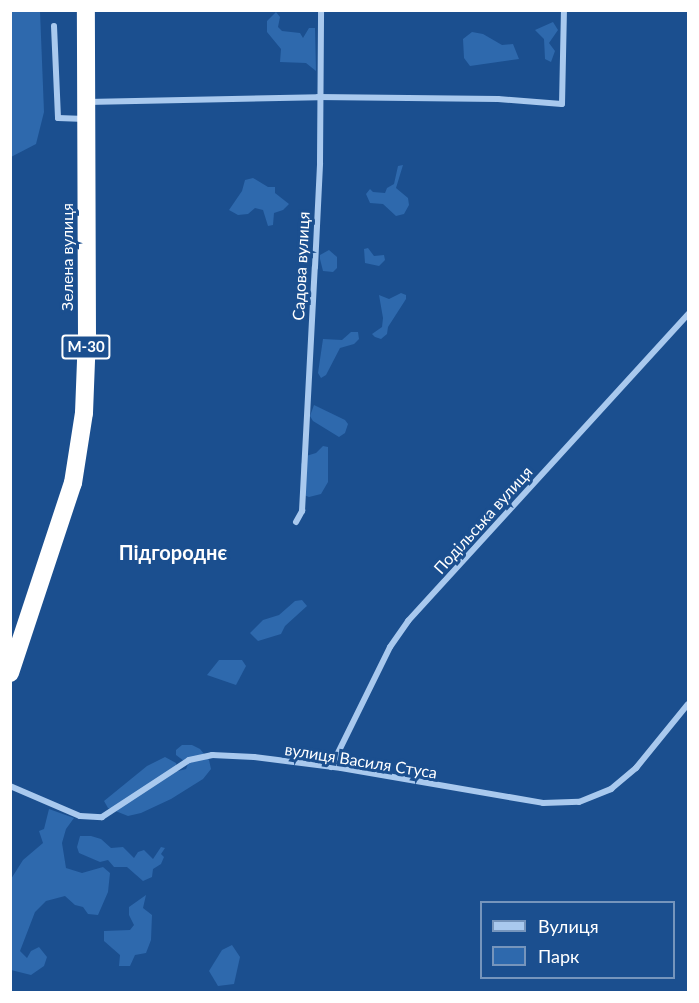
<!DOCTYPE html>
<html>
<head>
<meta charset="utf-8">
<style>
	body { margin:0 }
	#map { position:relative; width:699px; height:1003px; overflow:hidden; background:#1b4f8f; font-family:Lato,sans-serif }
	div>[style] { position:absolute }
	.green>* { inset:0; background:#2e69ad }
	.street>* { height:6px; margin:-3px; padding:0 3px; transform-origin:3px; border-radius:3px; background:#a9c9ee }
	.highway>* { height:18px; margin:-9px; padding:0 9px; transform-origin:9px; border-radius:9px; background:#fff }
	span { translate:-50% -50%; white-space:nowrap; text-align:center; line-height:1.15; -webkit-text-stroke:6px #1b4f8f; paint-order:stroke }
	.shield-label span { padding:2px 4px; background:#1b4f8f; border:2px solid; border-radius:4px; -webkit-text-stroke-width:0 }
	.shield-label { font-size:15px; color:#fff; font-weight:700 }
	.street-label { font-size:16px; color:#fff }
	.quarter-label { font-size:20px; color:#fff; font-weight:700 }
	.frame { position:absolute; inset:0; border:12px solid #fff; pointer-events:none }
	.legend { position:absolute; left:480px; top:901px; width:195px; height:78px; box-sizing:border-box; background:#1b4f8f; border:2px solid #7695bc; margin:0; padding:8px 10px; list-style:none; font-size:18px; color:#fff }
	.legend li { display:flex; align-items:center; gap:12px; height:30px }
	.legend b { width:30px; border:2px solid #7695bc }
</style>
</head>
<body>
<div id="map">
	<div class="green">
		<i style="clip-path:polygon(11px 10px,40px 11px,44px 112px,36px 144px,11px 157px)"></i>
		<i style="clip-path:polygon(276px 12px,280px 17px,278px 27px,282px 31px,300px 33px,303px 38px,309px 28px,315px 28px,316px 71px,306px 63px,280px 62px,281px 49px,267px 32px,267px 21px)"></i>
		<i style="clip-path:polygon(553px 22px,558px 30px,549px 43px,555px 51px,551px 62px,545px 59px,544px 39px,535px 30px)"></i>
		<i style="clip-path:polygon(472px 32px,483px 34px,502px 45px,513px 44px,519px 59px,470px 66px,464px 58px,463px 39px)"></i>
		<i style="clip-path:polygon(403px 165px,396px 188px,408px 198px,409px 205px,404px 214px,396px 216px,383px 204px,370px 203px,366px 194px,370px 189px,373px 192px,385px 193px,387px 188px,394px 184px,398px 166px)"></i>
		<i style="clip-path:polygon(253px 178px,268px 187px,275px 187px,275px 193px,289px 204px,283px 210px,274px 213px,273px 225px,268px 226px,263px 210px,255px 208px,248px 214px,238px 215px,229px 210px,242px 191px,245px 180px)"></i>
		<i style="clip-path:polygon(368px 248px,374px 256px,384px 255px,385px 260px,379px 266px,365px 263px,364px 249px)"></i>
		<i style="clip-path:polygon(329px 250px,337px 257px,337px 268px,333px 272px,323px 271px,320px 259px,320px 255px)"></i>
		<i style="clip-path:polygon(401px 293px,406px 295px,406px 299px,388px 327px,387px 334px,381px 339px,375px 337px,372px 334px,382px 327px,383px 318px,379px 295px,389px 299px)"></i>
		<i style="clip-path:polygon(351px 332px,358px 332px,359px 339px,354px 344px,340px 348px,326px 375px,321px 378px,318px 373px,323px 339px,342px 340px)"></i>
		<i style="clip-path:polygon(314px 405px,345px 420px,348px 424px,345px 433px,339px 437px,313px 421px,310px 416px)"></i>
		<i style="clip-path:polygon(323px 446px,328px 447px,328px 482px,321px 494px,309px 497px,301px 494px,301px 464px,306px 456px,316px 453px)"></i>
		<i style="clip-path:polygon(302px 600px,307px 606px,285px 626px,281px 634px,258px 641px,250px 633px,263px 620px,279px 615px,295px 601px)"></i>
		<i style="clip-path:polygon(219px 660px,242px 660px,246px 666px,236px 685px,207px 675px)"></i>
		<i style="clip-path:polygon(182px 745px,192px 745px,200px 749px,209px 760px,211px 769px,203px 779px,171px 799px,141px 813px,128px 816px,108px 808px,104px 801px,147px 766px,165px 757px,176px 763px,178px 771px,186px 769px,188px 764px,176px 755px,176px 750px)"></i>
		<i style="clip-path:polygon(49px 809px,74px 818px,66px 829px,62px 843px,66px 868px,82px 873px,103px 867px,110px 873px,108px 892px,98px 915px,88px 914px,83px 907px,75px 905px,65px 896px,46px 901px,35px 912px,20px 951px,27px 958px,31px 951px,39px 947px,47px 957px,44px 966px,31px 975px,11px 970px,11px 879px,23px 860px,43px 843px,39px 831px,44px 829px)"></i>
		<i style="clip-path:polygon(80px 836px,91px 836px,101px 839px,111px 848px,123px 847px,134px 858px,138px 852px,144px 850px,153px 859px,161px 847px,165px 848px,161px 854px,164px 857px,161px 864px,153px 869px,152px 877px,143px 881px,127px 867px,114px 867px,108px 860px,100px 862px,79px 853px,77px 847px)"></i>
		<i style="clip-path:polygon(146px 895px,143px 908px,152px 915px,151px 940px,146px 953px,135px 955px,130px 966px,119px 966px,120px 955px,104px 941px,104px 931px,130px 930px,134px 925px,129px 915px,129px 907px)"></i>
		<i style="clip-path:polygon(232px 945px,240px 957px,234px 984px,218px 986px,209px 971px,222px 950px)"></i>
	</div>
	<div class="street">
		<i style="left:54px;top:26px;width:92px;rotate:87.5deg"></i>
		<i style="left:58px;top:118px;width:27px;rotate:2deg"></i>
		<i style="left:87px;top:102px;width:231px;rotate:-1.2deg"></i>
		<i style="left:318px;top:97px;width:180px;rotate:0.6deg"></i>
		<i style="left:498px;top:99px;width:64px;rotate:4.5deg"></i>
		<i style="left:562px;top:104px;width:94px;rotate:-88.8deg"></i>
		<i style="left:296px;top:522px;width:13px;rotate:-61deg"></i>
		<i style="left:302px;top:511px;width:244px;rotate:-87deg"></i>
		<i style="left:315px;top:267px;width:104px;rotate:-87.2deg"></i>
		<i style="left:320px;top:163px;width:153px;rotate:-89.6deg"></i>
		<i style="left:331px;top:767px;width:134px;rotate:-63.8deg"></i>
		<i style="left:390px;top:647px;width:32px;rotate:-55deg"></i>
		<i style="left:408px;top:621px;width:416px;rotate:-47.6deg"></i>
		<i style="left:10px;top:786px;width:76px;rotate:23.2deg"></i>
		<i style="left:80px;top:816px;width:22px;rotate:3deg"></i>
		<i style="left:102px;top:817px;width:104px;rotate:-33.2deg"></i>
		<i style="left:189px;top:760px;width:24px;rotate:-12deg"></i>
		<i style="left:212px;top:755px;width:42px;rotate:2.7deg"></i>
		<i style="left:254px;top:757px;width:88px;rotate:7.2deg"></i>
		<i style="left:341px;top:768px;width:205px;rotate:9.8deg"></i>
		<i style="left:543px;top:803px;width:36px;rotate:-2deg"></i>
		<i style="left:579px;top:802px;width:35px;rotate:-22deg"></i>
		<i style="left:611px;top:789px;width:33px;rotate:-40deg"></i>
		<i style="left:636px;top:768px;width:82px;rotate:-50.9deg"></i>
	</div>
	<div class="highway">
		<i style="left:10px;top:673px;width:200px;rotate:-71.7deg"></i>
		<i style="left:73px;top:483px;width:71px;rotate:-81.1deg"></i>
		<i style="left:84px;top:413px;width:77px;rotate:-87.8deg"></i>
		<i style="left:87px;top:336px;width:326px;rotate:-90.2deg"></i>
	</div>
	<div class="shield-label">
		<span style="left:86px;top:347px">М-30</span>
	</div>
	<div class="street-label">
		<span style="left:67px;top:257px;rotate:-90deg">Зелена вулиця</span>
		<span style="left:301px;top:266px;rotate:-87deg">Садова вулиця</span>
		<span style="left:483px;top:520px;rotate:-48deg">Подільська вулиця</span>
		<span style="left:361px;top:761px;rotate:9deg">вулиця Василя Стуса</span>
	</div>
	<div class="quarter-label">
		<span style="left:173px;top:552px">Підгороднє</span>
	</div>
	<div class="frame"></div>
	<ul class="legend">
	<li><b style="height:8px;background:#a9c9ee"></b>Вулиця</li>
	<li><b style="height:16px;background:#2e69ad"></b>Парк</li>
	</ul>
</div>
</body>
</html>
